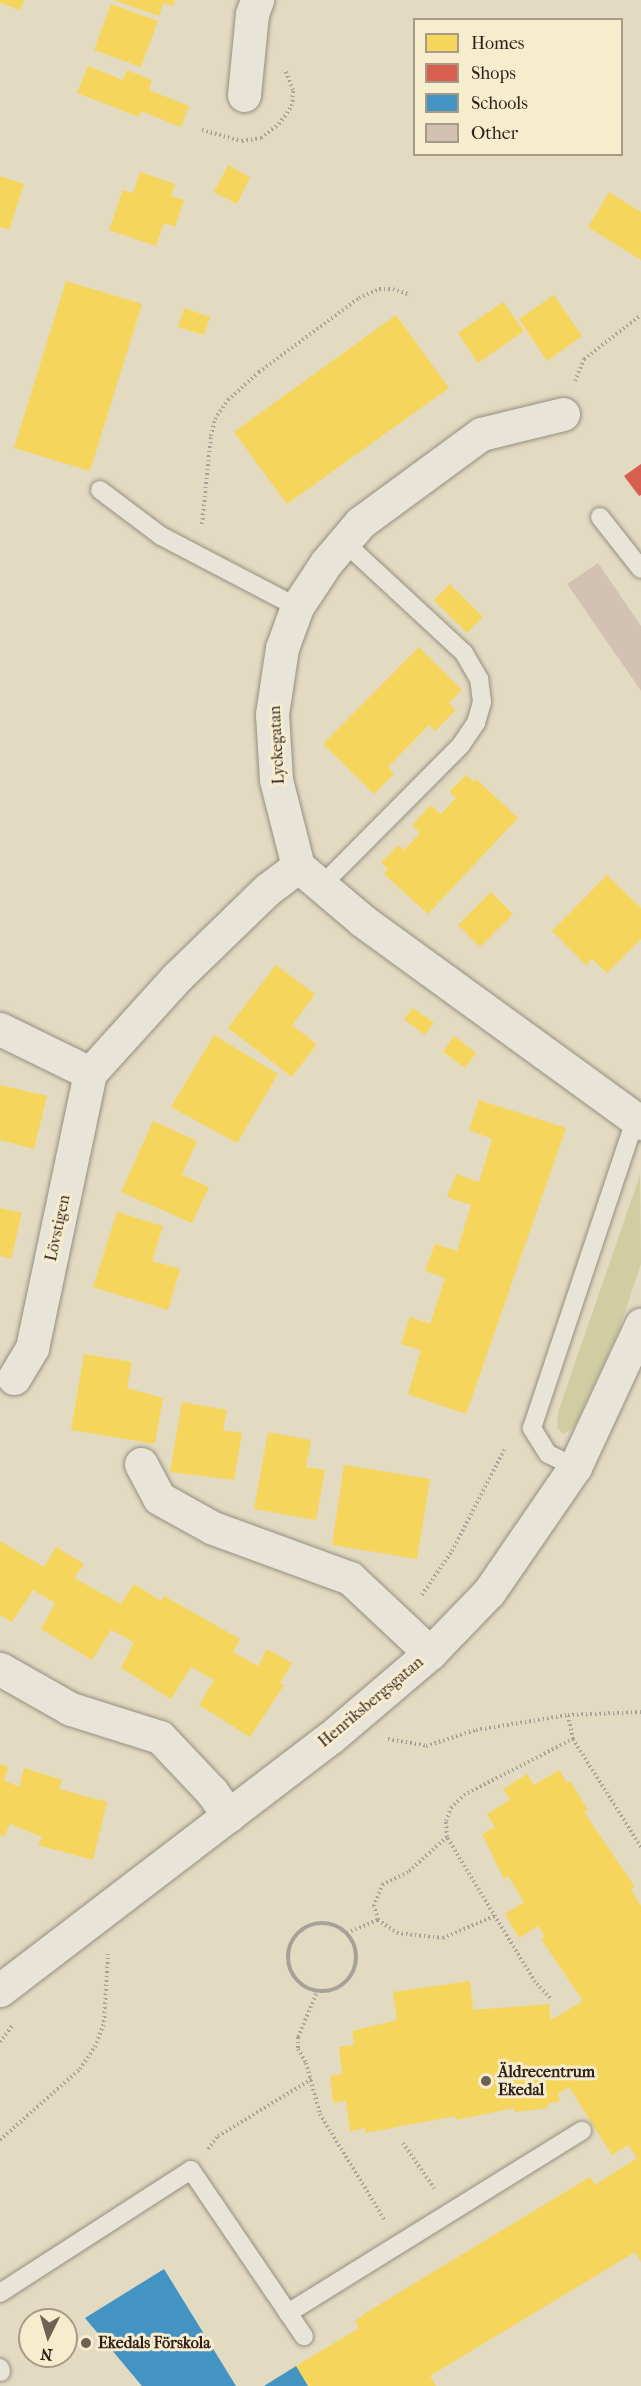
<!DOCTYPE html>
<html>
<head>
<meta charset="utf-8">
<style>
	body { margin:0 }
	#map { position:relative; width:641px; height:2386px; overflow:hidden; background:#e3dbc1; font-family:"IM FELL French Canon",serif }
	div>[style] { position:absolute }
	.green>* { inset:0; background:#d0cda2 }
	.homes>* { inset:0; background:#f6d55c }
	.shops>* { inset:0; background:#d6604d }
	.schools>* { inset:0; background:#4393c3 }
	.building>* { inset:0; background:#d3c2b2 }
	.path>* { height:4px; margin-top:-2px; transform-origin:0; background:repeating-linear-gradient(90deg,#a7a298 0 1.5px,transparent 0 4.5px) }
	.path>.ring { margin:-2px; padding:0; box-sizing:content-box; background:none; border:4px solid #a7a298; border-radius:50% }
	.roads { filter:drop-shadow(0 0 2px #958f80) drop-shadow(0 0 2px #958f80) }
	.service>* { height:18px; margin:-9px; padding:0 9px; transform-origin:9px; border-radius:9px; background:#e8e4d7 }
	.minor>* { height:33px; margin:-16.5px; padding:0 16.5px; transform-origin:16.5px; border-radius:16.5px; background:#e8e4d7 }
	.secondary>* { height:33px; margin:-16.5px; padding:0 16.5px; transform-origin:16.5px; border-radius:16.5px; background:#e8e4d7 }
	.dots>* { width:16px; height:16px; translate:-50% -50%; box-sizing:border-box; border:3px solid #f6ecce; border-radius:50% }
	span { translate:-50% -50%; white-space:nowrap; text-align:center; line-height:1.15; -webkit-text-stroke:6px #f6ecce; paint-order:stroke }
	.street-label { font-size:16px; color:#31201a }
	.poi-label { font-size:16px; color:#31201a; font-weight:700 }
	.left { translate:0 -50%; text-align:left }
	.legend { position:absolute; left:413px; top:18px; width:210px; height:138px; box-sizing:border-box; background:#f6ecce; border:2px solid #a79a86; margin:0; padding:8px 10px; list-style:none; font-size:18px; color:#31201a }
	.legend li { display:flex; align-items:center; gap:12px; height:30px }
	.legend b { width:30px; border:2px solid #a79a86 }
	.north { position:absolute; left:18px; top:2308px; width:60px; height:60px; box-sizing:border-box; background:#f6ecce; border:2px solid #a79a86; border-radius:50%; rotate:185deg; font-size:16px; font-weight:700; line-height:24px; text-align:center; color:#31201a }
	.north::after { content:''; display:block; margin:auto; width:21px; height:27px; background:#6f6154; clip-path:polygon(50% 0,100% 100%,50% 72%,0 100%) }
</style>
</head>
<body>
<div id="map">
	<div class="green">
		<i style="clip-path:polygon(640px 1175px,641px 1264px,618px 1332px,574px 1427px,564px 1434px,557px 1428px,558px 1412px)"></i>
	</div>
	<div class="homes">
		<i style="clip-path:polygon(0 0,24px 0,20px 10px,0 3px)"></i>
		<i style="clip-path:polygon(114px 0,175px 0,173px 6px,163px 3px,159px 16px)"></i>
		<i style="clip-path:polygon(111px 4px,158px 21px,141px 67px,94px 50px)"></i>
		<i style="clip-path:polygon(88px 66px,123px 80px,127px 70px,152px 80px,149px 90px,189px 106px,181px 127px,141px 111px,139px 117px,77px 93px)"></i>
		<i style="clip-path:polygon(228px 165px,250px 177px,237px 204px,214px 192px)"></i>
		<i style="clip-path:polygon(140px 172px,175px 184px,171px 196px,184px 200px,175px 227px,164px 223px,156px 246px,109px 230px,123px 190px,133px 193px)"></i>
		<i style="clip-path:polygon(0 176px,24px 184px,9px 230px,0 227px)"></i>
		<i style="clip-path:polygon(609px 192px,641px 212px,641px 260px,588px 227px)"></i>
		<i style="clip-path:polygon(66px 281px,142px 304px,90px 471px,14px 448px)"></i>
		<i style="clip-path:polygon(554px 295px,582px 336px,547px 361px,519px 319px)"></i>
		<i style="clip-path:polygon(503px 302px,524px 331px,478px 363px,458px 333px)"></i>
		<i style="clip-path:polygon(184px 308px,210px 317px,204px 335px,178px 327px)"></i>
		<i style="clip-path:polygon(396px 315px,449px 388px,287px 504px,234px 432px)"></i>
		<i style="clip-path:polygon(450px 584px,483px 617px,467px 633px,434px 600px)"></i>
		<i style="clip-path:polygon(419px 647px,462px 690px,449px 703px,456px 710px,435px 731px,429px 725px,388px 767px,394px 774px,374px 794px,323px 744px)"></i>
		<i style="clip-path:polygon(466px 775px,474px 782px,476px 779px,518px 818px,428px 914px,384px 874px,388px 869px,381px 863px,398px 845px,404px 850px,420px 833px,412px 825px,431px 805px,441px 814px,456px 798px,449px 792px)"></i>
		<i style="clip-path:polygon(607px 875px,641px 908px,641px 939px,607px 973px,592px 959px,586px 965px,552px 931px)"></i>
		<i style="clip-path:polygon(491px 892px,513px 914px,480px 947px,458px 925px)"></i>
		<i style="clip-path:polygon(276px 965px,315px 994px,292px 1025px,317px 1044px,292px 1077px,228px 1028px)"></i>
		<i style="clip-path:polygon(413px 1008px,434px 1023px,425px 1035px,404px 1019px)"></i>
		<i style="clip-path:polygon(214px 1035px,278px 1074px,237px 1143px,171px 1107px)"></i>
		<i style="clip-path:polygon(454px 1036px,476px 1053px,465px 1068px,443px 1052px)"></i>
		<i style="clip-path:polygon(0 1085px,47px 1096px,34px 1149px,0 1140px)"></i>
		<i style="clip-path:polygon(479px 1100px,566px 1128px,466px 1414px,408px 1394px,421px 1350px,401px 1344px,410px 1317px,430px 1324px,445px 1278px,425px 1271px,435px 1244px,457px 1251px,471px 1205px,447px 1197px,456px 1174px,479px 1182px,492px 1139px,469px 1130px)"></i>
		<i style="clip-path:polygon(153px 1121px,197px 1141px,182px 1175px,209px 1187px,192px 1223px,121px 1192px)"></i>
		<i style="clip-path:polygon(0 1208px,22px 1213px,11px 1259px,0 1256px)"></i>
		<i style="clip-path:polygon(117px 1212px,163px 1226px,152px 1261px,180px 1269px,168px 1310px,93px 1287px)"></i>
		<i style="clip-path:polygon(84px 1354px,132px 1362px,127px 1388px,163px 1398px,155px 1444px,71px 1430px)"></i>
		<i style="clip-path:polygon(182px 1402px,227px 1410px,223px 1430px,242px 1433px,234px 1480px,170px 1472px)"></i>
		<i style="clip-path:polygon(268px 1432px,311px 1440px,306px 1467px,325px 1470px,316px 1520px,254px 1509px)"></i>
		<i style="clip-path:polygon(344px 1465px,430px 1479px,417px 1559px,332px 1545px)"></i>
		<i style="clip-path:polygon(0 1541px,44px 1567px,56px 1547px,84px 1564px,74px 1578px,121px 1604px,134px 1584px,161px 1601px,164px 1596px,240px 1639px,233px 1652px,258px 1666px,267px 1649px,292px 1663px,280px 1683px,284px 1685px,250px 1737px,199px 1705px,214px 1680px,191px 1667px,171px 1699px,121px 1668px,134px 1642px,111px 1630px,92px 1660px,41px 1629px,55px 1603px,33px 1590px,12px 1622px,0 1615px)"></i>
		<i style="clip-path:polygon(0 1764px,8px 1767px,4px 1780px,19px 1787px,24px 1768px,62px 1780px,59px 1789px,107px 1802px,93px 1860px,38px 1845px,42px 1837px,10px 1824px,4px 1837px,0 1835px)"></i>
		<i style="clip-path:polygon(559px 1770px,567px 1783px,570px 1781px,588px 1810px,584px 1812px,635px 1887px,631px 1890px,641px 1906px,641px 2262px,635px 2252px,430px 2376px,436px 2386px,308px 2386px,296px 2366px,359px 2328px,355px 2321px,367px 2312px,590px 2177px,595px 2185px,637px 2158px,628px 2145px,612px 2155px,569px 2087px,558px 2094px,560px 2101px,547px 2104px,548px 2108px,514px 2112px,514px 2108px,456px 2120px,455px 2116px,365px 2133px,365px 2128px,350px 2131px,346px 2101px,333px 2103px,330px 2076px,342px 2074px,339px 2047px,354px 2045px,352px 2031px,397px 2020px,393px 1992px,470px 1981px,473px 2010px,549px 2004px,551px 2020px,583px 2001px,541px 1939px,545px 1937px,538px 1926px,519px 1938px,505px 1914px,524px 1902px,508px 1876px,504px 1879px,482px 1834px,495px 1827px,487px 1814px,510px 1800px,503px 1789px,527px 1774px,534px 1785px)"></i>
	</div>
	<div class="shops">
		<i style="clip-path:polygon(641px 464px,641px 495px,639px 496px,624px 476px)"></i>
	</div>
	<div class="schools">
		<i style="clip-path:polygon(164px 2269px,236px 2386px,142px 2386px,85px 2318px)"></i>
		<i style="clip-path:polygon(296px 2366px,308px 2386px,264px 2386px)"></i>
	</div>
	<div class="building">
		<i style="clip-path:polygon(598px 563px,641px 626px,641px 691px,567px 584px)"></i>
	</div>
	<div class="path">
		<i style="left:202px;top:130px;width:41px;rotate:15.4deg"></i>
		<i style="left:242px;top:141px;width:19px;rotate:-9deg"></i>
		<i style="left:261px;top:138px;width:23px;rotate:-38deg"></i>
		<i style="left:279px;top:124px;width:22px;rotate:-54deg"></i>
		<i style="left:292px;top:106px;width:16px;rotate:-86deg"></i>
		<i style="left:293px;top:90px;width:22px;rotate:-111deg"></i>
		<i style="left:575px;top:381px;width:24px;rotate:-68deg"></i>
		<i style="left:584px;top:359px;width:72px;rotate:-37.7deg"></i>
		<i style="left:202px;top:524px;width:88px;rotate:-84.2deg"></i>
		<i style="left:211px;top:436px;width:17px;rotate:-77deg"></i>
		<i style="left:215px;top:419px;width:23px;rotate:-56deg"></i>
		<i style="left:228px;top:400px;width:42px;rotate:-42.1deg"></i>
		<i style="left:259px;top:372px;width:124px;rotate:-36.5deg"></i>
		<i style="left:359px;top:298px;width:22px;rotate:-24deg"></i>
		<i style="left:379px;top:289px;width:14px"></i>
		<i style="left:393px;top:289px;width:18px;rotate:19deg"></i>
		<i style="left:422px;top:1595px;width:53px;rotate:-55.7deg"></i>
		<i style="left:452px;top:1551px;width:114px;rotate:-62.8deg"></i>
		<i style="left:388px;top:1739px;width:39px;rotate:10deg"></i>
		<i style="left:426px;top:1746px;width:52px;rotate:-17.7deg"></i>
		<i style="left:476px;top:1730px;width:93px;rotate:-9.3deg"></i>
		<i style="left:568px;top:1715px;width:73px;rotate:-2.4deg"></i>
		<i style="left:573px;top:1739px;width:128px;rotate:57.8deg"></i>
		<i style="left:447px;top:1837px;width:52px;rotate:138.1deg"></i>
		<i style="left:408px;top:1872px;width:28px;rotate:154deg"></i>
		<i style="left:383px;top:1884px;width:23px;rotate:113deg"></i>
		<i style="left:374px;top:1905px;width:16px;rotate:75deg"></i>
		<i style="left:378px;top:1920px;width:23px;rotate:34deg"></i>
		<i style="left:397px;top:1933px;width:46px;rotate:6.2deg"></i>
		<i style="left:443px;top:1938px;width:56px;rotate:-23.3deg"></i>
		<i class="ring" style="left:288px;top:1923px;width:64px;height:64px"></i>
		<i style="left:347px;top:1933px;width:34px;rotate:-23deg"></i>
		<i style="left:318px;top:1990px;width:51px;rotate:113.1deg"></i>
		<i style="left:298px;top:2037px;width:12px;rotate:90deg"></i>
		<i style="left:298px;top:2049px;width:16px;rotate:60deg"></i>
		<i style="left:306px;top:2063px;width:53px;rotate:74.6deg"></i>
		<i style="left:320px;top:2114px;width:125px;rotate:58.7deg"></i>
		<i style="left:550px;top:1998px;width:22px;rotate:-133deg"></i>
		<i style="left:535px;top:1982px;width:170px;rotate:-121.3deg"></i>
		<i style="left:447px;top:1837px;width:16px;rotate:-94deg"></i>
		<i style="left:446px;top:1821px;width:14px;rotate:-69deg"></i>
		<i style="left:451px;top:1808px;width:18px;rotate:-45deg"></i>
		<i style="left:464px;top:1795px;width:123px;rotate:-27.2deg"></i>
		<i style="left:573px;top:1739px;width:25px;rotate:-102deg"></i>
		<i style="left:0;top:2042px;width:20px;rotate:-53deg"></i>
		<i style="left:0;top:2140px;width:107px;rotate:-41.6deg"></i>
		<i style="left:80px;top:2069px;width:27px;rotate:-56deg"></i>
		<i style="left:95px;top:2047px;width:27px;rotate:-70deg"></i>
		<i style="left:104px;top:2022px;width:68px;rotate:-86.6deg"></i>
		<i style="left:403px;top:2143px;width:55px;rotate:55.4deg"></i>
		<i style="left:208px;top:2149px;width:16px;rotate:-52deg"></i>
		<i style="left:218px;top:2136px;width:110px;rotate:-31.2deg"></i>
	</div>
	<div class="roads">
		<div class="service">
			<i style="left:100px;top:490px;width:76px;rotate:37deg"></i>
			<i style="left:161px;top:536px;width:153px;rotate:27.6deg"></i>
			<i style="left:600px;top:517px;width:66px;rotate:51.7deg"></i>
			<i style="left:321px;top:886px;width:199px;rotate:-45.2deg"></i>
			<i style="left:461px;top:745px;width:27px;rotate:-56deg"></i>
			<i style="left:476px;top:723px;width:22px;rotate:-74deg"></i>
			<i style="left:482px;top:702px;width:23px;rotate:-97deg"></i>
			<i style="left:479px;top:679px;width:30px;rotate:-120deg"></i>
			<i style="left:464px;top:653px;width:163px;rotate:-137.2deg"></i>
			<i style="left:575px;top:1467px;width:30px;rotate:-154deg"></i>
			<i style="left:548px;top:1454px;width:31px;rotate:-122deg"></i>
			<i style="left:532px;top:1428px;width:324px;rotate:-71.5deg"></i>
			<i style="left:0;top:2293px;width:227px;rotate:-32.8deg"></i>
			<i style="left:191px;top:2170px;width:201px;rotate:55.8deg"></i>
			<i style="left:288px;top:2313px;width:346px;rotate:-31.8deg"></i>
			<i style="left:0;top:2368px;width:4px;rotate:76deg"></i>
		</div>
		<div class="minor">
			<i style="left:244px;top:95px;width:81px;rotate:-84.4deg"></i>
			<i style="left:252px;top:14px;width:15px;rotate:-70deg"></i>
			<i style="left:563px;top:414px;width:84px;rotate:166.3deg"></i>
			<i style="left:481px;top:434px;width:150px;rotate:143.7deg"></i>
			<i style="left:360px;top:523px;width:52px;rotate:130.4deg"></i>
			<i style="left:326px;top:563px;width:53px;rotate:123.4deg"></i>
			<i style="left:297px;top:607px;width:44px;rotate:110.1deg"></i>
			<i style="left:282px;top:648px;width:67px;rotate:98.6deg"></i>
			<i style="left:272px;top:714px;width:66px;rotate:86.5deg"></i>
			<i style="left:276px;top:780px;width:89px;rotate:75.7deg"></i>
			<i style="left:298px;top:866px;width:85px;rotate:40.2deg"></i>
			<i style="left:363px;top:921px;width:344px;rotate:36deg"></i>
			<i style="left:0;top:1029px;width:100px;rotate:26.1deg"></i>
			<i style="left:14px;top:1378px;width:35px;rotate:-59deg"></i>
			<i style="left:32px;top:1348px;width:281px;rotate:-78.1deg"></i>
			<i style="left:90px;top:1073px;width:128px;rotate:-47.8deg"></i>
			<i style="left:176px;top:978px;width:128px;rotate:-44.1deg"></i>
			<i style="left:268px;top:889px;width:38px;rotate:-37deg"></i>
			<i style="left:141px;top:1464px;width:38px;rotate:62deg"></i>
			<i style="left:159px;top:1498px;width:62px;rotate:29.1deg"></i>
			<i style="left:213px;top:1528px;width:146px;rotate:20.1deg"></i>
			<i style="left:350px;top:1578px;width:110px;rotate:43.2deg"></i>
			<i style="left:0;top:1669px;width:81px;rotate:29.4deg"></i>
			<i style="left:71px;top:1709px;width:93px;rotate:17.5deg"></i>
			<i style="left:160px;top:1737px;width:76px;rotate:46.6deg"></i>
			<i style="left:212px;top:1792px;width:29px;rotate:55deg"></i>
		</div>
		<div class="secondary">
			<i style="left:0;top:1990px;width:415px;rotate:-37.4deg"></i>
			<i style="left:330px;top:1738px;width:131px;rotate:-40.4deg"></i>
			<i style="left:430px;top:1653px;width:85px;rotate:-46deg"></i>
			<i style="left:489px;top:1592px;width:152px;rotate:-55.5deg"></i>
			<i style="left:575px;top:1467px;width:157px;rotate:-65.1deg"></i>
		</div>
	</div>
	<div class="dots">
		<i style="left:486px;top:2081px;background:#6f6154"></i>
		<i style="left:86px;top:2343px;background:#6f6154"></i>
	</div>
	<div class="street-label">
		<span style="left:277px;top:745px;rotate:-93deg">Lyckegatan</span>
		<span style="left:58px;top:1228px;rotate:-78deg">Lövstigen</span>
		<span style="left:371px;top:1702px;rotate:-40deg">Henriksbergsgatan</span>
	</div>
	<div class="poi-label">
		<span class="left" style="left:498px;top:2081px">Äldrecentrum<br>Ekedal</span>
		<span class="left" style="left:98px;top:2343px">Ekedals Förskola</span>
	</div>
	<ul class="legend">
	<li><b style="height:16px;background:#f6d55c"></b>Homes</li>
	<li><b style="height:16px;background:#d6604d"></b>Shops</li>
	<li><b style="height:16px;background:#4393c3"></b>Schools</li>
	<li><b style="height:16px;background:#d3c2b2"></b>Other</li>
	</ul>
	<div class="north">N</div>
</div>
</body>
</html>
